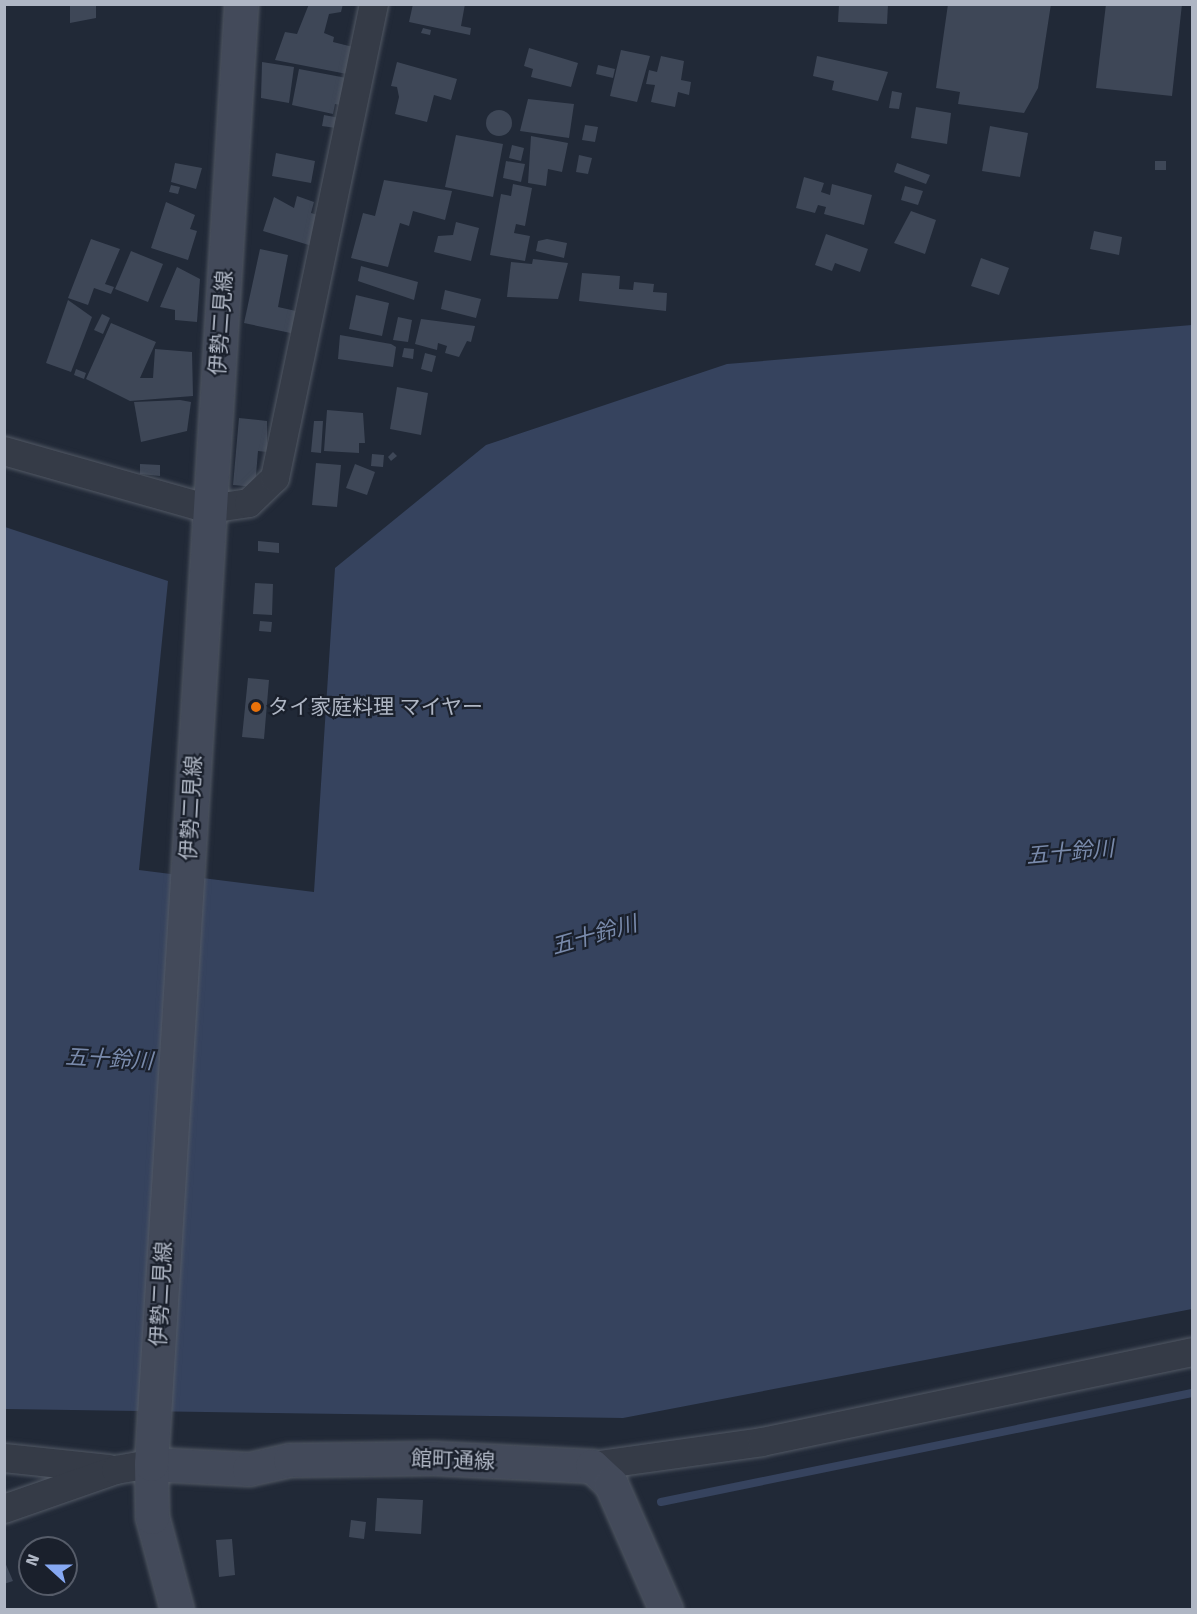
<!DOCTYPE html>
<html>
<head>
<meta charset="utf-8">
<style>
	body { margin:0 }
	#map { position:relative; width:1197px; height:1614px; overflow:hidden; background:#212937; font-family:"Fira Sans","Noto Sans JP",sans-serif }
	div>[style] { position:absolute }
	.water>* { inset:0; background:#36435e }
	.stream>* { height:8px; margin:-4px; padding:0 4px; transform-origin:4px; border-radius:4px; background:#36435e }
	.building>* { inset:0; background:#3e4757 }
	.round { border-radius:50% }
	.roads { filter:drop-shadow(0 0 2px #525965) drop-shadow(0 0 2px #525965) }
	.minor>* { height:28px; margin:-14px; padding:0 14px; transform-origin:14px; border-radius:14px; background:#353b47 }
	.secondary>* { height:33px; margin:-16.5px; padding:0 16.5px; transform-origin:16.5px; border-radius:16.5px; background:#434a5a }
	.dots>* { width:16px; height:16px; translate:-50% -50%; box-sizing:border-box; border:3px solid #1a202c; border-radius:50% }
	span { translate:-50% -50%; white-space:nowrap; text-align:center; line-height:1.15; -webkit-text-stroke:4.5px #1a202c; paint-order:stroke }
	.street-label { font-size:21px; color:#afb6c4 }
	.poi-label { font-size:21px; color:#afb6c4 }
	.left { translate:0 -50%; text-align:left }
	.water-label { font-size:22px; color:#798aab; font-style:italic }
	.frame { position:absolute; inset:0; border:6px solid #afb6c4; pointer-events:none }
	.north { position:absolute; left:18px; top:1536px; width:60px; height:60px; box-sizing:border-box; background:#1a202c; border:2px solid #565c69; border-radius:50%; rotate:291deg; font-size:16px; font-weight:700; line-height:24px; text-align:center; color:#afb6c4 }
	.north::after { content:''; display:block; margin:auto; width:21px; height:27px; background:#86a8f2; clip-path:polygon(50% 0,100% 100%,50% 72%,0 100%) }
</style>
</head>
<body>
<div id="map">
	<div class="water">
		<i style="clip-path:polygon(1192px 325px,1192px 1309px,623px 1418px,5px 1409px,5px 527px,168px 581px,139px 870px,314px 892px,335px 568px,486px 445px,727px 364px)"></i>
	</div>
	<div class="stream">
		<i style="left:661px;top:1502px;width:542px;rotate:-11.6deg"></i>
	</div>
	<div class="building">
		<i style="clip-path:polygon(70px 4px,96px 4px,96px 18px,70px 23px)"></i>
		<i style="clip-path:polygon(309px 4px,343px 4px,341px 12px,329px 14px,324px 33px,334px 37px,333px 42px,353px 47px,347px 74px,275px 60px,285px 32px,297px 34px)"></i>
		<i style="clip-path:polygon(413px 4px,465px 4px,461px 26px,471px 28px,470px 35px,409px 22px)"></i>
		<i style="clip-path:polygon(839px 4px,888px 4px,887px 24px,838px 22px)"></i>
		<i style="clip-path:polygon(948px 4px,1051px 4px,1038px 88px,1024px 113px,958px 104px,960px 92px,936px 88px)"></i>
		<i style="clip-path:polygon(1106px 4px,1182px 4px,1172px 96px,1096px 88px)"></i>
		<i style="clip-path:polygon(423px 28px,431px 30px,430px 35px,421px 33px)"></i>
		<i style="clip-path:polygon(529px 48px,578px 63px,571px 87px,531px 77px,533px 69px,524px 66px)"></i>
		<i style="clip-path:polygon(621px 50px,650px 56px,637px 102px,610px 96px)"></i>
		<i style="clip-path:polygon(661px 56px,684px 61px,681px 80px,691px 82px,689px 95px,678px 92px,675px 107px,651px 102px,655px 85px,646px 84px,649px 70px,657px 72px)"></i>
		<i style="clip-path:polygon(817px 56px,888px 72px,878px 101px,832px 90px,834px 81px,813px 76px)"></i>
		<i style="clip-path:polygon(262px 62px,294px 67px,289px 103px,261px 98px)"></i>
		<i style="clip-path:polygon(397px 62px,457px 79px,451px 100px,434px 95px,427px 122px,395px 114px,399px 97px,397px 87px,391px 86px)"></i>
		<i style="clip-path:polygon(598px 65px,615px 69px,613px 78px,596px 74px)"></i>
		<i style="clip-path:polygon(299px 69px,352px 79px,347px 106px,335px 104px,333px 114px,292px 105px)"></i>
		<i style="clip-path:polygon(892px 91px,902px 93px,899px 109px,889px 108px)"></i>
		<i style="clip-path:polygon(528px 99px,574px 104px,569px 138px,520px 131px)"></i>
		<i style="clip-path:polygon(916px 107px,951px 113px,947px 144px,911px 138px)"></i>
		<i class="round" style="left:486px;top:110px;width:26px;height:26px"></i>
		<i style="clip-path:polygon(324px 115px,345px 119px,343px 129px,322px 126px)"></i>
		<i style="clip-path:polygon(585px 125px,598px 127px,595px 142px,582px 140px)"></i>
		<i style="clip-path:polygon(990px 126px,1028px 133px,1020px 177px,982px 171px)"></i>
		<i style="clip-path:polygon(456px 135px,503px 144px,493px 197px,445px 187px)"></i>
		<i style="clip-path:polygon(531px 136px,568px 143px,562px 172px,548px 169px,546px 186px,528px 183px)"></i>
		<i style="clip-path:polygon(512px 145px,524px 148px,521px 161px,509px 158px)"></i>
		<i style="clip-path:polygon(276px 153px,315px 161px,311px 183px,272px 176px)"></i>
		<i style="clip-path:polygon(579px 155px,592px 158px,588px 174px,576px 172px)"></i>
		<i style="clip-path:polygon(506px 161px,525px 164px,521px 182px,503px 178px)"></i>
		<i style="clip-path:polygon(1155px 161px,1166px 161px,1166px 170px,1155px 170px)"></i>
		<i style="clip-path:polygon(175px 163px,202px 168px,196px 189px,171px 182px)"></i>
		<i style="clip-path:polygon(897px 163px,930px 175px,926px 184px,894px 172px)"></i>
		<i style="clip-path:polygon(804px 177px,824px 183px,821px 192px,830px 195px,832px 184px,872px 195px,864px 225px,824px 214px,826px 207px,818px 205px,815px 213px,796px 208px)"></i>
		<i style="clip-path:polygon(384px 180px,452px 191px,445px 220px,413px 211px,409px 226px,400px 223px,388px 267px,351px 258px,363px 213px,375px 216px)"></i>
		<i style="clip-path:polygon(513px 184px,532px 188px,525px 226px,516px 224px,514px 233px,530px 236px,525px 261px,490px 255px,501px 194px,511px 196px)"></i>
		<i style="clip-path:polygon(171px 185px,180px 187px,178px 194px,169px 192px)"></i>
		<i style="clip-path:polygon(905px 186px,923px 191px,918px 205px,901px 200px)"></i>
		<i style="clip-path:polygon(297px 196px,314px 202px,311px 213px,321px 216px,312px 246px,263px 231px,274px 197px,294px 208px)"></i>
		<i style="clip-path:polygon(166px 202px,195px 215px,190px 229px,197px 231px,188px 260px,151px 248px)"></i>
		<i style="clip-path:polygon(911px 211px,936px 220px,925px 254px,894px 243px)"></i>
		<i style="clip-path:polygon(456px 222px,479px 228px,471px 261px,434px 252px,438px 236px,453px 235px)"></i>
		<i style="clip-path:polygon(1094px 231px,1122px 237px,1119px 255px,1090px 249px)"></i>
		<i style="clip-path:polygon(826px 234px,868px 249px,860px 272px,835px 263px,832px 271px,815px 265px)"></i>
		<i style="clip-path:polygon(91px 239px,120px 249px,105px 284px,114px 287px,111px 294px,94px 288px,88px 305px,68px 298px)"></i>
		<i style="clip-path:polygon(547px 239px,567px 243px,564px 258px,536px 251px,538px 241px)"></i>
		<i style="clip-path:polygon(260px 249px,288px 255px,278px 307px,305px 313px,300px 335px,244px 323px)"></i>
		<i style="clip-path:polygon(131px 251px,163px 264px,148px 302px,115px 289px)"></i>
		<i style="clip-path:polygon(981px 258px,1009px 268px,999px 295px,971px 286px)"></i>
		<i style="clip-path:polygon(533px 259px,568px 263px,558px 299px,507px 297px,511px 262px,532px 264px)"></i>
		<i style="clip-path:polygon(361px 266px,418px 282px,414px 300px,358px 281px)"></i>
		<i style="clip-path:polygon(177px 267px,200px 279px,197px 322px,175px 320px,175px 310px,160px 307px)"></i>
		<i style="clip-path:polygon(582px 273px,620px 276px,619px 289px,633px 290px,634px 282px,654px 284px,653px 292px,667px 293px,666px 311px,579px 301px)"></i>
		<i style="clip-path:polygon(445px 290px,481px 299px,476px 318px,441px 309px)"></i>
		<i style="clip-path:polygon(356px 295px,389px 303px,382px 336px,349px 329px)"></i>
		<i style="clip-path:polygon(68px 300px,92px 317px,71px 372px,46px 363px)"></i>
		<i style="clip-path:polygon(102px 314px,110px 318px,103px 334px,94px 330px)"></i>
		<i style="clip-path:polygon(398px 317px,412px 320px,408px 342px,393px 340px)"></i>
		<i style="clip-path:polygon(421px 319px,475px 326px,471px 342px,467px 341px,459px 357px,445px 353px,447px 346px,438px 343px,437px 350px,415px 344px)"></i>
		<i style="clip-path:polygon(111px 323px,156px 342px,140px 378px,153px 378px,155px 349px,192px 352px,193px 396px,130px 401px,86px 379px)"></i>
		<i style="clip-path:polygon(340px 335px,391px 344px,396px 347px,393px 367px,338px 359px)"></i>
		<i style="clip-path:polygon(404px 348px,414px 349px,413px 359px,402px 357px)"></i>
		<i style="clip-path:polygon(425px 353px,436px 356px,432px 372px,421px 369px)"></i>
		<i style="clip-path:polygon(76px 369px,86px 373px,84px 379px,74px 375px)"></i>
		<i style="clip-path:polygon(397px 387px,428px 393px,421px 435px,390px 429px)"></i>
		<i style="clip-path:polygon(180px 400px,191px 402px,187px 431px,141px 442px,134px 402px)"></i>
		<i style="clip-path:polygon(327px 410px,363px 413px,365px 443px,359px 443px,359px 453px,324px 451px)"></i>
		<i style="clip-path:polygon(239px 418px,267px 421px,267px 452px,258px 451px,255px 487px,233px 485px)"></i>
		<i style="clip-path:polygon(314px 421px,323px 421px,321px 453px,311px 452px)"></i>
		<i style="clip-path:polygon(393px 452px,397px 456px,391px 461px,388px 457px)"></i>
		<i style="clip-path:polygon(372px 454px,384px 455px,383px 467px,371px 466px)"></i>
		<i style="clip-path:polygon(316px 463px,341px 465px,337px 507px,312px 505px)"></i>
		<i style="clip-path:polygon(140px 464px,160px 465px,160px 476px,140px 474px)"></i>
		<i style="clip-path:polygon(355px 464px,375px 472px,367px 495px,346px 488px)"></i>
		<i style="clip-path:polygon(258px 541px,279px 543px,279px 553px,258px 551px)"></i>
		<i style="clip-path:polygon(255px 583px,273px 584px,272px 615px,253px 614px)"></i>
		<i style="clip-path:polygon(260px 621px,272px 622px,271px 632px,259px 631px)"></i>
		<i style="clip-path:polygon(248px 678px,269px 680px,264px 739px,242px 737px)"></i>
		<i style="clip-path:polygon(377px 1498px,423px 1500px,421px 1534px,375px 1531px)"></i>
		<i style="clip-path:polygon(351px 1520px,366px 1522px,364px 1539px,349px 1537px)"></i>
		<i style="clip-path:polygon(232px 1539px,235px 1575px,219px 1577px,216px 1540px)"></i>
		<i style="clip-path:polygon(4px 1560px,13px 1581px,4px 1584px)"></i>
	</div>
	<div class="roads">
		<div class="minor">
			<i style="left:4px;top:451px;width:213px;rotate:15.8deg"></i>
			<i style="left:209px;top:509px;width:40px;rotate:-8.5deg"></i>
			<i style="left:249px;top:503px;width:36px;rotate:-44deg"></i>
			<i style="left:275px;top:478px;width:484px;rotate:-78.2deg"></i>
			<i style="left:4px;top:1458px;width:105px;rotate:6deg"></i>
			<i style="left:592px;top:1466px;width:172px;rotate:-8deg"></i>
			<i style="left:762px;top:1442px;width:439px;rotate:-11.8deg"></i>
			<i style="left:4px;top:1509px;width:119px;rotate:-19.2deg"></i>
			<i style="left:116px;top:1470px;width:36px;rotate:-10deg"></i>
		</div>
		<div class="secondary">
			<i style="left:151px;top:1464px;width:98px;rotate:2.9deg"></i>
			<i style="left:249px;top:1469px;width:42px;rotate:-12.4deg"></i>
			<i style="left:290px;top:1460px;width:144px;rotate:-0.8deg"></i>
			<i style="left:434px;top:1458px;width:158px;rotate:2.9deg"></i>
			<i style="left:592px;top:1466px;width:26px;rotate:43deg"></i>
			<i style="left:611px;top:1484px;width:137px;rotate:66.4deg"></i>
			<i style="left:177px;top:1610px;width:96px;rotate:-105deg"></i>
			<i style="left:152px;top:1517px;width:53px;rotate:-91.1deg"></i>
			<i style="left:151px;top:1464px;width:1463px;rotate:-86.47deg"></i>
		</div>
	</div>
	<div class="dots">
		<i style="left:256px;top:707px;background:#e8710a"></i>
	</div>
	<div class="street-label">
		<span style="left:221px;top:323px;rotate:-86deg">伊勢二見線</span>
		<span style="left:191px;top:808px;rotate:-87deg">伊勢二見線</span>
		<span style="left:161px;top:1294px;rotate:-87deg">伊勢二見線</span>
		<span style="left:453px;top:1460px;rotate:2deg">館町通線</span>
	</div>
	<div class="poi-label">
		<span class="left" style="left:268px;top:707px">タイ家庭料理 マイヤー</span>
	</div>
	<div class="water-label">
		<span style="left:1070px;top:852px;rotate:-5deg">五十鈴川</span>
		<span style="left:594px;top:935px;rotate:-16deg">五十鈴川</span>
		<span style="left:109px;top:1059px;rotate:3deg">五十鈴川</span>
	</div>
	<div class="frame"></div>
	<div class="north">N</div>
</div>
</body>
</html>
